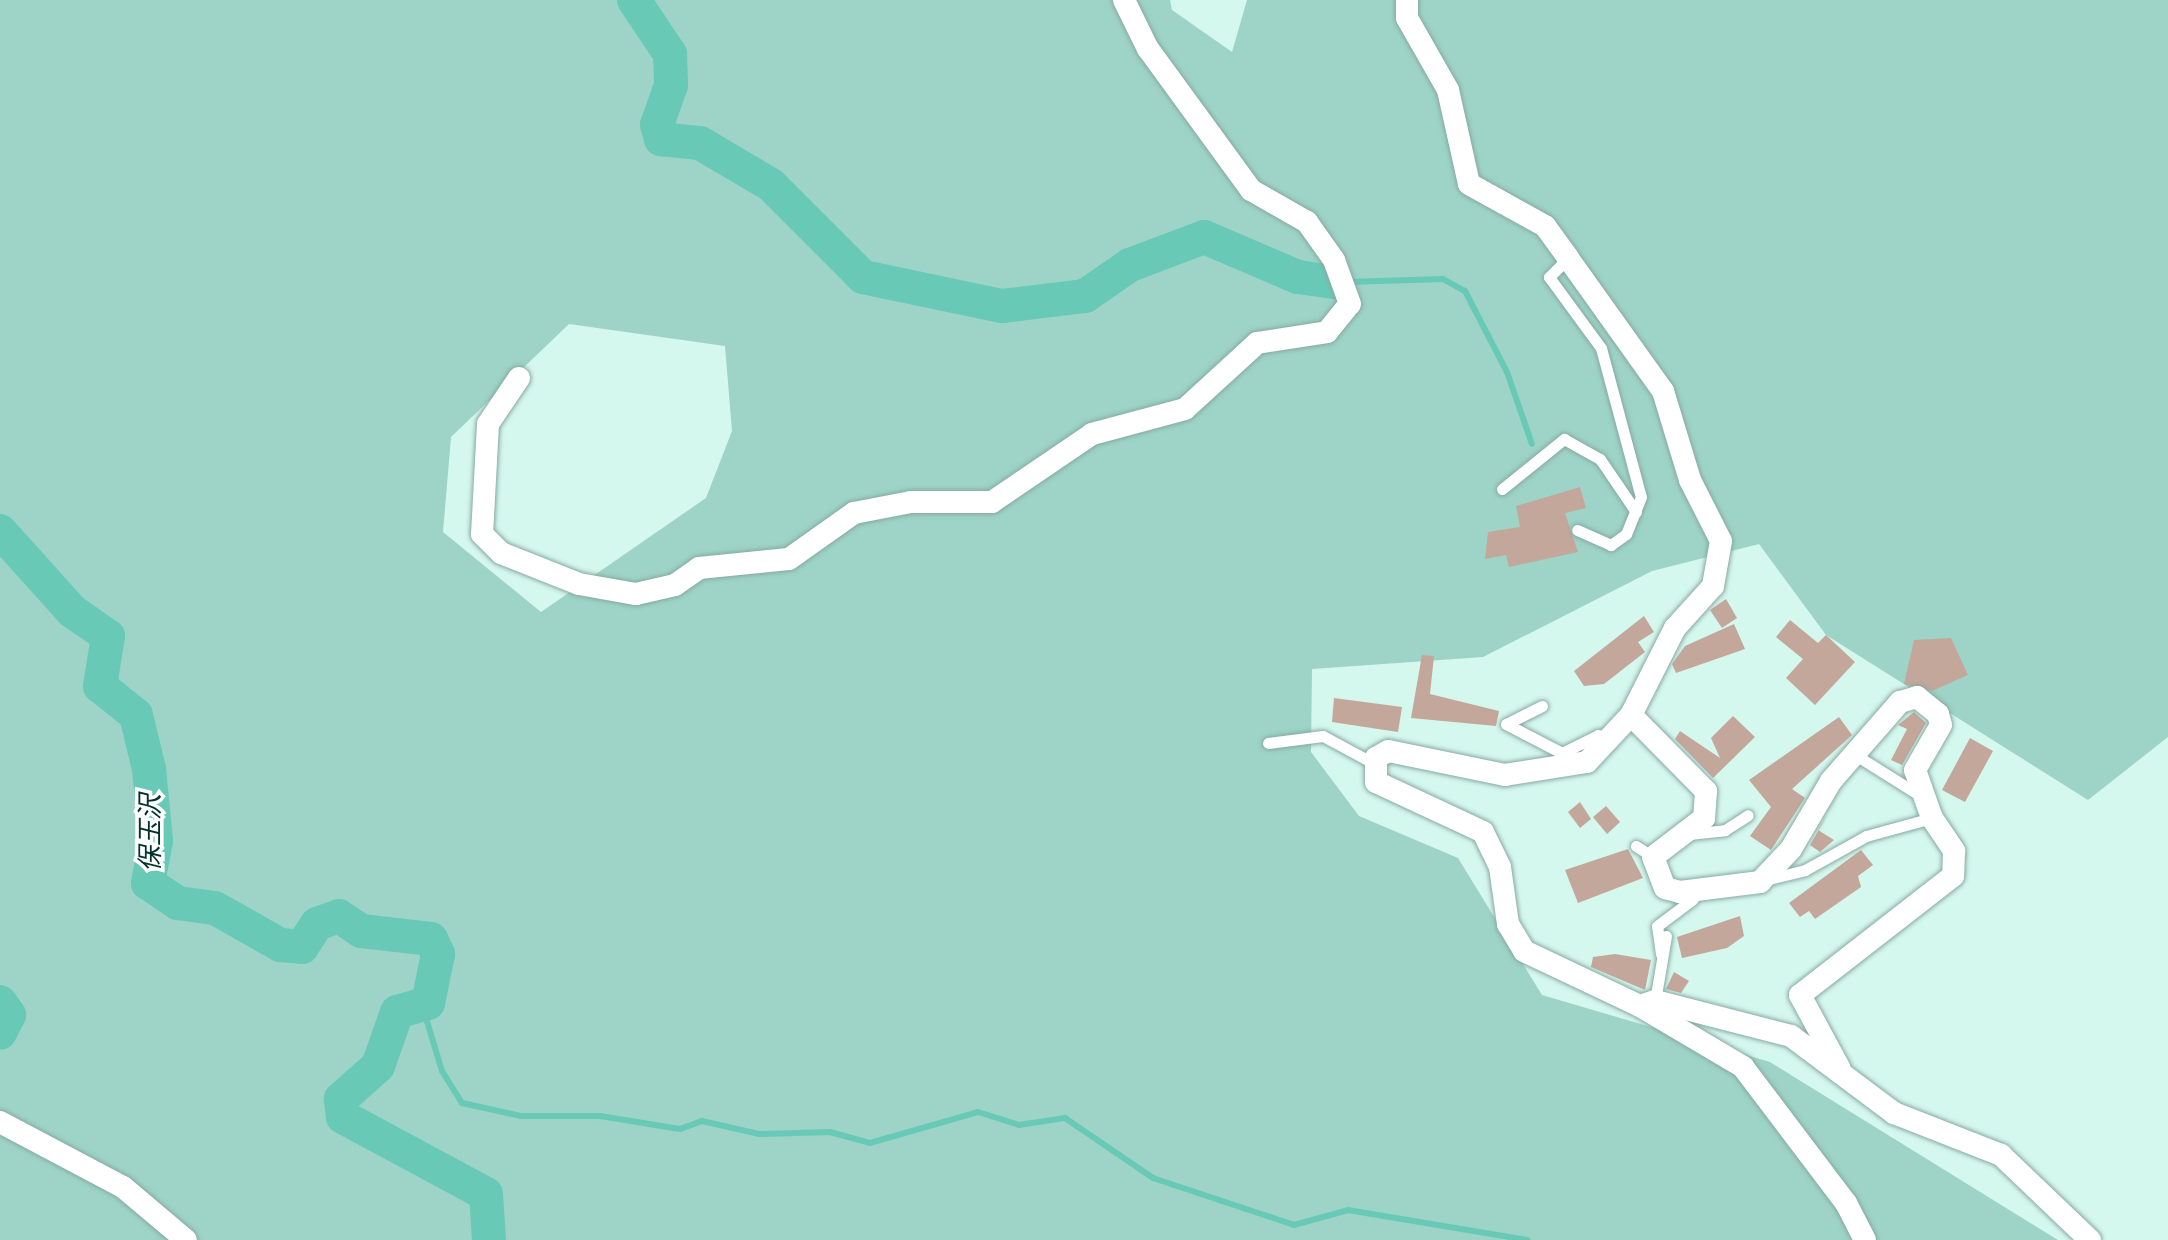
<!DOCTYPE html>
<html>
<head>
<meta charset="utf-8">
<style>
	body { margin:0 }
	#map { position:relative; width:2168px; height:1240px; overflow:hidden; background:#d4f7ee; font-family:Inter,"Noto Sans JP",sans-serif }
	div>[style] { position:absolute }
	.green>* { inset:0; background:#9dd4c7 }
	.stream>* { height:6px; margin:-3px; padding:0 3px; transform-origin:3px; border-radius:3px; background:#69c9b7 }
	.river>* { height:34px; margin:-17px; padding:0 17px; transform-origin:17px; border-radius:17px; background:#69c9b7 }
	.building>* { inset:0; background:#c4a79b }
	.roads { filter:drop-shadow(0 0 2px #88a9a1) drop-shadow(0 0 2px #88a9a1) }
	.service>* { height:11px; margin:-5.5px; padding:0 5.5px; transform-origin:5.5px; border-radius:5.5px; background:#fff }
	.minor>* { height:22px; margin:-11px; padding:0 11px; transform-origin:11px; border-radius:11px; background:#fff }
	span { translate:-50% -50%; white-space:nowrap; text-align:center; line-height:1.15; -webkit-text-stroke:7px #fff; paint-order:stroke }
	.water-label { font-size:26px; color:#01312a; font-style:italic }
</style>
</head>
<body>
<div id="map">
	<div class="green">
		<i style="clip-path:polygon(evenodd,0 0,1170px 0,1172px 10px,1232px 52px,1247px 0,2168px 0,2168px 737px,2088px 800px,1826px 635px,1759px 544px,1652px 571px,1483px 657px,1312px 669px,1311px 752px,1359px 816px,1458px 858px,1542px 995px,1770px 1062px,2058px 1240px,0 1240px,0 0,569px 324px,725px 346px,732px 431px,706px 498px,541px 612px,443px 532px,451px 437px,569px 324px)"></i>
	</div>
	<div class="stream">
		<i style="left:1347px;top:282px;width:96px;rotate:-1.8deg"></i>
		<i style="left:1443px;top:279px;width:25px;rotate:29deg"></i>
		<i style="left:1465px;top:291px;width:91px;rotate:62.6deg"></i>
		<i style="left:1507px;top:372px;width:76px;rotate:70.9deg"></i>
		<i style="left:422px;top:1005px;width:69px;rotate:73.1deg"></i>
		<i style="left:442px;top:1071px;width:38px;rotate:58deg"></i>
		<i style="left:462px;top:1103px;width:60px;rotate:12.4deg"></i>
		<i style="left:521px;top:1116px;width:79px"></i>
		<i style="left:600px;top:1116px;width:81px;rotate:9.2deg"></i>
		<i style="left:680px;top:1129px;width:23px;rotate:-20deg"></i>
		<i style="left:702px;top:1121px;width:58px;rotate:12.8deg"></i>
		<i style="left:759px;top:1134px;width:71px;rotate:-1.6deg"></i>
		<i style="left:830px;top:1132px;width:41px;rotate:15.4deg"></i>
		<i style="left:870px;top:1143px;width:112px;rotate:-16deg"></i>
		<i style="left:978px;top:1112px;width:43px;rotate:17.6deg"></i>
		<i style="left:1019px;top:1125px;width:47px;rotate:-8.7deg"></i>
		<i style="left:1065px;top:1118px;width:107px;rotate:34.3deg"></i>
		<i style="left:1153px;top:1178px;width:149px;rotate:18.4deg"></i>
		<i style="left:1294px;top:1225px;width:56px;rotate:-15.5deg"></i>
		<i style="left:1348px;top:1210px;width:182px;rotate:9.5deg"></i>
	</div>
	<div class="river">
		<i style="left:634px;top:0;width:65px;rotate:56.3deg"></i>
		<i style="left:670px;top:54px;width:31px;rotate:88deg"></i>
		<i style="left:671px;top:85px;width:42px;rotate:109.3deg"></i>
		<i style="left:657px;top:125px;width:15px;rotate:74deg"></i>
		<i style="left:661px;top:139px;width:39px;rotate:6deg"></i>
		<i style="left:700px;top:143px;width:82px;rotate:30.6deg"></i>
		<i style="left:771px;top:185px;width:130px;rotate:45deg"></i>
		<i style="left:863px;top:277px;width:142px;rotate:11.8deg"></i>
		<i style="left:1002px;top:306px;width:84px;rotate:-6.9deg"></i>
		<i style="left:1085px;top:296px;width:55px;rotate:-34.6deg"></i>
		<i style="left:1130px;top:265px;width:79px;rotate:-20.7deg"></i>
		<i style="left:1204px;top:237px;width:102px;rotate:23.1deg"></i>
		<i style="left:1298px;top:277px;width:36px;rotate:8deg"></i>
		<i style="left:0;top:531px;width:108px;rotate:48deg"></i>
		<i style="left:72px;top:611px;width:44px;rotate:34.8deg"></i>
		<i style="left:108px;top:636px;width:51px;rotate:99.1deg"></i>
		<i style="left:100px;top:686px;width:46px;rotate:38.9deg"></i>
		<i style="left:136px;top:715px;width:56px;rotate:76.5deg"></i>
		<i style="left:149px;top:769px;width:72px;rotate:84.4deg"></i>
		<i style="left:156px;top:841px;width:43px;rotate:100.8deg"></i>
		<i style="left:148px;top:883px;width:36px;rotate:34deg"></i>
		<i style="left:178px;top:903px;width:37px;rotate:8deg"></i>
		<i style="left:215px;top:908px;width:75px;rotate:29.6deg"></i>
		<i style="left:280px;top:945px;width:22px;rotate:5deg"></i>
		<i style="left:302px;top:947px;width:27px;rotate:-57deg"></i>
		<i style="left:317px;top:924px;width:23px;rotate:-20deg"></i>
		<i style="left:339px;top:916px;width:27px;rotate:34deg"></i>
		<i style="left:361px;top:931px;width:70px;rotate:6.5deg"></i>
		<i style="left:431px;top:939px;width:17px;rotate:65deg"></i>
		<i style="left:438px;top:954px;width:50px;rotate:101.5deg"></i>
		<i style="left:428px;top:1003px;width:32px;rotate:164deg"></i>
		<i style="left:397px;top:1012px;width:57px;rotate:109.4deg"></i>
		<i style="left:378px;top:1066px;width:50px;rotate:138.3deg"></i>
		<i style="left:341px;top:1099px;width:18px;rotate:84deg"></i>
		<i style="left:343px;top:1117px;width:162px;rotate:28.3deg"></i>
		<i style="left:486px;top:1194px;width:46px;rotate:86.3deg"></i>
		<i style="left:0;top:1002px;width:16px;rotate:55deg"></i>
		<i style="left:9px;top:1015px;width:20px;rotate:117deg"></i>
	</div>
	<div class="building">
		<i style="clip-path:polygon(1580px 487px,1586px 508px,1565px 513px,1578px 552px,1509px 567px,1506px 555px,1485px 559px,1488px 532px,1520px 527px,1516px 506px)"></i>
		<i style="clip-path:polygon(1726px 599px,1737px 618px,1722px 628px,1710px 610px)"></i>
		<i style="clip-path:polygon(1644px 616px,1654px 632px,1638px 642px,1645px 652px,1604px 684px,1584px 686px,1574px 671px)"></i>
		<i style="clip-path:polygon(1790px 620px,1818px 643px,1826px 635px,1855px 662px,1815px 705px,1786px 678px,1803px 659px,1776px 637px)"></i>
		<i style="clip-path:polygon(1734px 624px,1745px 649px,1676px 673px,1672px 664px,1685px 646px)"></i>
		<i style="clip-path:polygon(1951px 638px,1968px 675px,1932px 691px,1904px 684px,1914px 640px)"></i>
		<i style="clip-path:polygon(1422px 655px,1434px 656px,1430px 694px,1499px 711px,1496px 726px,1411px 718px)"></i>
		<i style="clip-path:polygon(1334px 698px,1402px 707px,1398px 732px,1332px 722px)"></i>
		<i style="clip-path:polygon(1914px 712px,1926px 723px,1902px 765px,1891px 760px,1907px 729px,1898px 725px)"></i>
		<i style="clip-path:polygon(1733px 716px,1755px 737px,1713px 778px,1675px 739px,1680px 731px,1720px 758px,1711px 738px)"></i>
		<i style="clip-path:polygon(1839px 717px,1852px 735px,1792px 789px,1805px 798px,1771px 850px,1750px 836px,1771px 807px,1749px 780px)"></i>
		<i style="clip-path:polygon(1970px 738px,1993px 751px,1965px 802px,1942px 790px)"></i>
		<i style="clip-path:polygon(1580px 802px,1591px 819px,1580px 828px,1568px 812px)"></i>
		<i style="clip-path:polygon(1606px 806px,1620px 822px,1607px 834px,1593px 817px)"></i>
		<i style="clip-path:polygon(1828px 814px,1818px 830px,1834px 840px,1820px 852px,1810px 845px)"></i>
		<i style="clip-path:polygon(1628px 849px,1643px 878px,1578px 903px,1565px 870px)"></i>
		<i style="clip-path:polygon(1861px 850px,1873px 865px,1858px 876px,1861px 887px,1815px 919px,1809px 911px,1800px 917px,1789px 903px)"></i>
		<i style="clip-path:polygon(1740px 916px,1744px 936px,1727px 948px,1682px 958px,1677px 937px)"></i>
		<i style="clip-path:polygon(1615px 954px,1651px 960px,1645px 990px,1591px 967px,1593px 957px)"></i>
		<i style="clip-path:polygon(1674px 972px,1689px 981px,1681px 993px,1666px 989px)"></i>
	</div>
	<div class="roads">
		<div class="service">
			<i style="left:1568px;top:258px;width:27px;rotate:135deg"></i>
			<i style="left:1549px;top:277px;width:88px;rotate:53.8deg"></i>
			<i style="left:1601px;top:348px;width:154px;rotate:75deg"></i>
			<i style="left:1641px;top:497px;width:40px;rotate:112deg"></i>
			<i style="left:1626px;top:534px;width:19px;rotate:144deg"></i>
			<i style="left:1611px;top:545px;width:37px;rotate:-156deg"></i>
			<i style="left:1502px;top:489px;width:80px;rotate:-38.9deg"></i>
			<i style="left:1564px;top:439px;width:41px;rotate:29.1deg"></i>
			<i style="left:1600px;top:459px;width:64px;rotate:55.8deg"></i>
			<i style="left:1542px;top:706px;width:40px;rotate:153.4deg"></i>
			<i style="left:1506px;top:724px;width:63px;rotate:27.4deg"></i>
			<i style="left:1562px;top:753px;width:40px;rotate:-26.6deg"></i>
			<i style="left:1598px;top:735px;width:8px;rotate:40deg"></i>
			<i style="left:1268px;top:743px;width:55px;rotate:-7.3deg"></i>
			<i style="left:1323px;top:736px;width:59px;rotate:28.3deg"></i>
			<i style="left:1854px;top:754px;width:77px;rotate:32.2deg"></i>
			<i style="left:1689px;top:834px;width:36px;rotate:-6deg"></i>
			<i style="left:1725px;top:830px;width:27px;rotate:-33deg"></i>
			<i style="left:1636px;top:846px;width:20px;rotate:33deg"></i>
			<i style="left:1769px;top:879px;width:37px;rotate:-14deg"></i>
			<i style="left:1805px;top:870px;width:70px;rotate:-29.1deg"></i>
			<i style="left:1866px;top:836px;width:68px;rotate:-15.3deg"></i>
			<i style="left:1661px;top:954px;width:28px;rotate:-98deg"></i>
			<i style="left:1657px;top:926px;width:45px;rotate:-36.9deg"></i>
			<i style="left:1655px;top:1001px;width:66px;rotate:-80.4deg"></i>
		</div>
		<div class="minor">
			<i style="left:1407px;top:0;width:18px;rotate:90deg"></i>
			<i style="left:1407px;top:18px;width:83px;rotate:60.3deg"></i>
			<i style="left:1448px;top:90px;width:96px;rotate:77.4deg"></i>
			<i style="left:1469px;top:184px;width:87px;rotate:28.9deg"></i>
			<i style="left:1545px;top:226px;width:39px;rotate:54deg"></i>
			<i style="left:1568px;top:258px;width:163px;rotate:54.5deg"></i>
			<i style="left:1663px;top:391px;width:93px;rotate:73.1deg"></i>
			<i style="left:1690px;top:480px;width:68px;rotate:63.1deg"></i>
			<i style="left:1721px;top:541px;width:46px;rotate:100.1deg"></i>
			<i style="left:1713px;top:586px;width:57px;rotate:132.1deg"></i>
			<i style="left:1675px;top:628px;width:97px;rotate:116.8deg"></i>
			<i style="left:1631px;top:715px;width:64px;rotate:133.1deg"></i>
			<i style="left:1587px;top:762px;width:83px;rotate:171deg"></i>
			<i style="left:1505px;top:775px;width:119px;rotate:-168.4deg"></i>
			<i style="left:1388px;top:751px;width:14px;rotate:150deg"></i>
			<i style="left:1376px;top:758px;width:24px;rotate:90deg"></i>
			<i style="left:1376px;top:782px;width:118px;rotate:25deg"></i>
			<i style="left:1483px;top:832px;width:39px;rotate:64deg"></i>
			<i style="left:1500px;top:867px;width:58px;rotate:82deg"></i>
			<i style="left:1508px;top:924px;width:31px;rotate:59deg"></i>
			<i style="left:1524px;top:951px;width:128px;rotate:25.4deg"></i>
			<i style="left:1640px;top:1006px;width:120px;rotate:30.6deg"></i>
			<i style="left:1743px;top:1067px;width:171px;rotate:52.9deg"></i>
			<i style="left:1846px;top:1203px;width:42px;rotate:62.8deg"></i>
			<i style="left:519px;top:378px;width:55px;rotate:124deg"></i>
			<i style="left:488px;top:424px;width:110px;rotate:93.1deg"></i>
			<i style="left:482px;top:534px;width:27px;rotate:45deg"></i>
			<i style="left:501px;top:553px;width:84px;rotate:21.7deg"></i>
			<i style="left:579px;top:584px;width:58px;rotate:10deg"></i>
			<i style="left:636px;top:594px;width:40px;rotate:-13deg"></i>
			<i style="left:675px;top:585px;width:29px;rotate:-35deg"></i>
			<i style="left:699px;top:568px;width:90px;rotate:-5.7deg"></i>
			<i style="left:789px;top:559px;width:80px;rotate:-35.3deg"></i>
			<i style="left:854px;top:513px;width:58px;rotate:-10.9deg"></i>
			<i style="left:911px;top:502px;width:81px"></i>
			<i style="left:992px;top:502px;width:121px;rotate:-34.2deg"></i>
			<i style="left:1092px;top:434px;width:96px;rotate:-15deg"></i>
			<i style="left:1185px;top:409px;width:98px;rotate:-42.5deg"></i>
			<i style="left:1257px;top:343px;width:71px;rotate:-8.9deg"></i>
			<i style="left:1327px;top:332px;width:36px;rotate:-51deg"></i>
			<i style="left:1350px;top:304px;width:47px;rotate:-110deg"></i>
			<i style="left:1334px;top:260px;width:47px;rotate:-125.4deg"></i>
			<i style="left:1307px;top:222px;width:64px;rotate:-150.3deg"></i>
			<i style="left:1251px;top:190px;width:175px;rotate:-126.1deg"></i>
			<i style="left:1148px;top:49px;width:55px;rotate:-116.1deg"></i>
			<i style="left:1631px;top:715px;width:107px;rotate:45.4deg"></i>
			<i style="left:1706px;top:791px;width:27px;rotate:94deg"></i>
			<i style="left:1704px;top:818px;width:64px;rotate:142.6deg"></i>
			<i style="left:1653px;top:857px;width:33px;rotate:69deg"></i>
			<i style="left:1665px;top:888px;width:16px;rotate:15deg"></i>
			<i style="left:1680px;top:892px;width:81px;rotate:-7.1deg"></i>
			<i style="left:1760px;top:882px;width:45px;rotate:-46.8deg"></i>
			<i style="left:1791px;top:849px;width:79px;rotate:-59.5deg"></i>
			<i style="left:1831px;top:781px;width:105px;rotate:-48.9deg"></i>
			<i style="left:1900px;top:702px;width:18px;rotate:-16deg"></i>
			<i style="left:1917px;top:697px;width:27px;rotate:39deg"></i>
			<i style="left:1938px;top:714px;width:11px;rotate:75deg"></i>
			<i style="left:1941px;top:725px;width:52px;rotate:120deg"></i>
			<i style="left:1915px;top:770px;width:51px;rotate:70.5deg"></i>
			<i style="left:1932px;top:818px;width:40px;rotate:56deg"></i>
			<i style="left:1954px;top:851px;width:25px;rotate:92deg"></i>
			<i style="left:1953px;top:876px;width:194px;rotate:142.1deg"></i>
			<i style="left:1800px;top:995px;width:84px;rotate:61.6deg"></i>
			<i style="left:1640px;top:1006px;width:16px;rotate:-18deg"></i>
			<i style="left:1655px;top:1001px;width:140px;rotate:14.4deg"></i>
			<i style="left:1791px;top:1036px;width:129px;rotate:36.8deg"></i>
			<i style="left:1894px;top:1113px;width:115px;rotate:21.4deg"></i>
			<i style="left:2001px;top:1155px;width:123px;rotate:43.7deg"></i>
			<i style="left:0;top:1122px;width:139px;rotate:27.9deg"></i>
			<i style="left:123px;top:1187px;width:82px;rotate:40.1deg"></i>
		</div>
	</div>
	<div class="water-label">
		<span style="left:150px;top:833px;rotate:-90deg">保玉沢</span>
	</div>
</div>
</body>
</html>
